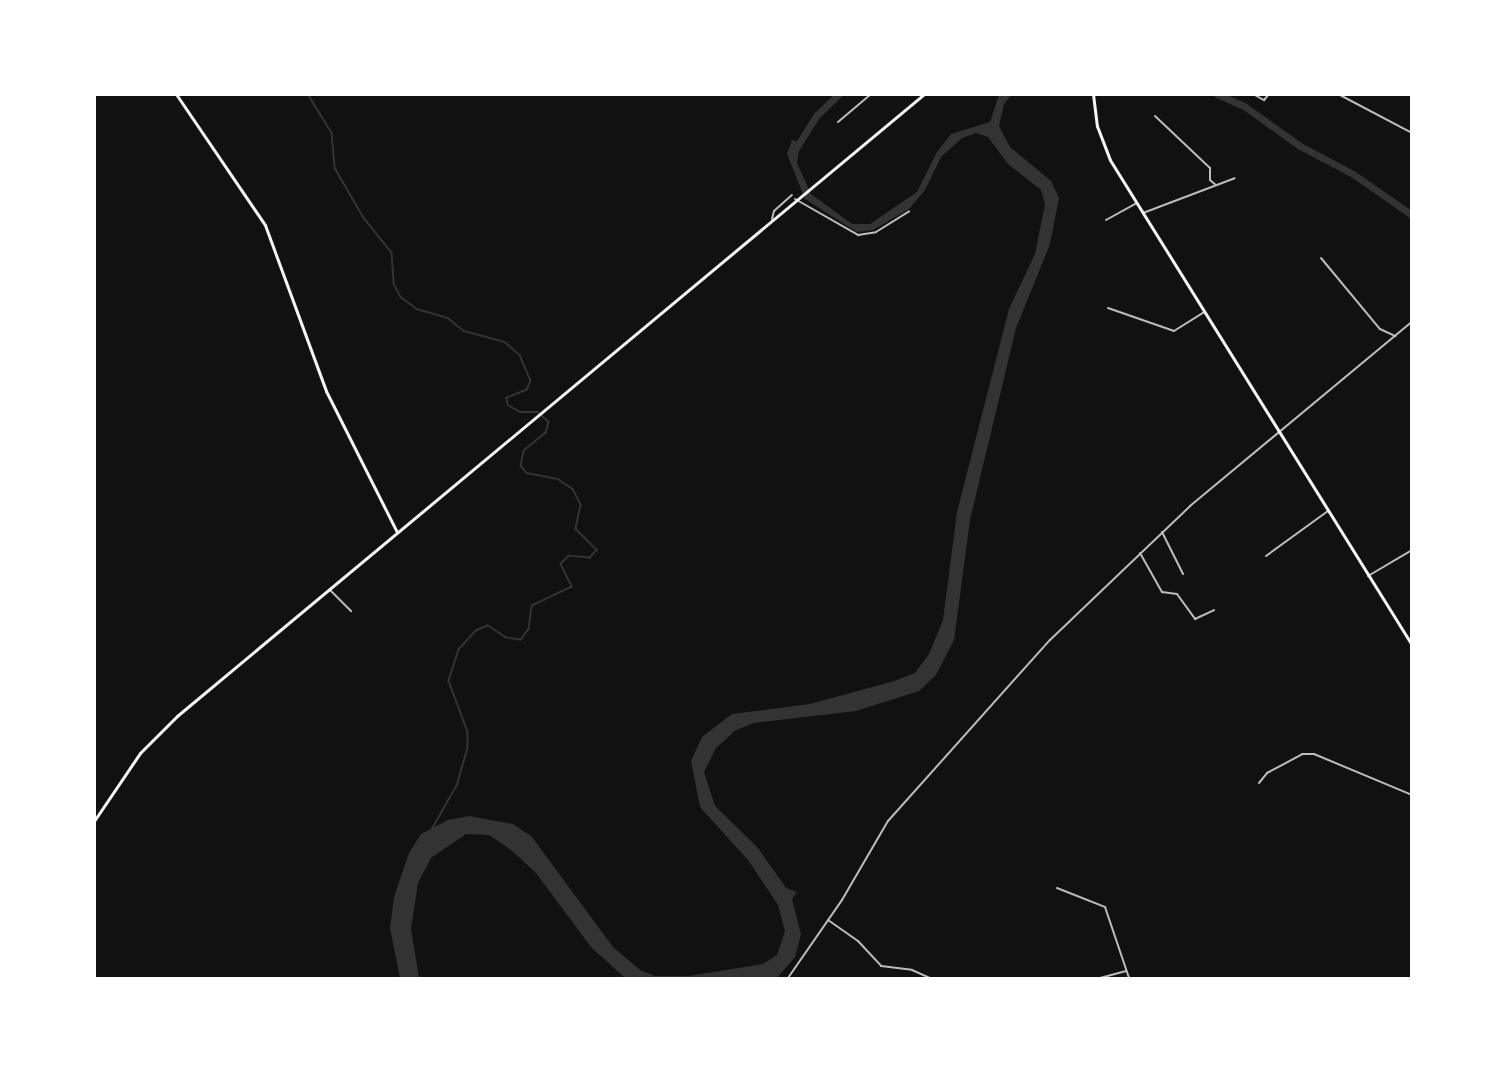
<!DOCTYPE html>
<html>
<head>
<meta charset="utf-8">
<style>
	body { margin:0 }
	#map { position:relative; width:1506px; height:1073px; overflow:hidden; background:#111; font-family:"Libre Baskerville",serif }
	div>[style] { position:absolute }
	.water>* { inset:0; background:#333 }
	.stream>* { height:1.5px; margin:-0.75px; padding:0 0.75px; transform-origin:0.75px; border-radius:0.75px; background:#333 }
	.river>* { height:7px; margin:-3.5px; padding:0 3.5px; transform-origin:3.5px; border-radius:3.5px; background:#333 }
	.minor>* { height:2px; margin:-1px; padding:0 1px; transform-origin:1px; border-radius:1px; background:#bcbcbc }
	.secondary>* { height:3px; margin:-1.5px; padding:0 1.5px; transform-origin:1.5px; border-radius:1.5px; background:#f5f5f5 }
	.primary>* { height:3px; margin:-1.5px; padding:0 1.5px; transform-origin:1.5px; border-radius:1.5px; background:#f5f5f5 }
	span { translate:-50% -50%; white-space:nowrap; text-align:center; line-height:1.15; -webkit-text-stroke:5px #fff; paint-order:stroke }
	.frame { position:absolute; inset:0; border:96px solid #fff; pointer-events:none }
</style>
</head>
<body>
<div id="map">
	<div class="water">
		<i style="clip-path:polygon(999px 95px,1011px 95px,1004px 104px,999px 126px,1010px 147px,1051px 181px,1059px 198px,1050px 244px,1016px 328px,970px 520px,954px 640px,936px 675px,919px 691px,856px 711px,754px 723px,736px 730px,716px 748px,704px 772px,715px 806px,758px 848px,786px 888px,797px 892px,792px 899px,801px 934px,795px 957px,777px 978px,625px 978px,591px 947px,536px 873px,511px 850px,489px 835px,466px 834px,431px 858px,418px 883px,411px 929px,419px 978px,400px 978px,390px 928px,394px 897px,409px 853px,421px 834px,448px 820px,469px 816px,513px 824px,532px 837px,613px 947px,640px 970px,655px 976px,689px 976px,763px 964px,777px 955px,785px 931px,778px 905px,748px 860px,700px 807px,691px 761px,702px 737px,732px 714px,810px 704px,894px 681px,915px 673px,929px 654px,943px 620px,957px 512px,1009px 309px,1035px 254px,1045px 204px,1041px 190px,1008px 164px,988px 137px,976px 133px,962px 138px,941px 157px,925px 190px,909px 209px,873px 230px,857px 232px,805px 199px,787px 154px,792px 140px,800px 142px,797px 163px,811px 194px,852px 224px,870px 224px,917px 192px,937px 152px,951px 134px,990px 122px)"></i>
	</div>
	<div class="stream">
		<i style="left:308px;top:94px;width:46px;rotate:58.4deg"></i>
		<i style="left:332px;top:133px;width:35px;rotate:85deg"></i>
		<i style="left:335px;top:168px;width:58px;rotate:59.9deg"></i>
		<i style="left:364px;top:218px;width:45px;rotate:51.3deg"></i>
		<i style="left:392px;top:253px;width:31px;rotate:86deg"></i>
		<i style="left:394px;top:284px;width:15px;rotate:62deg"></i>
		<i style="left:401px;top:297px;width:20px;rotate:37deg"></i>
		<i style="left:417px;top:309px;width:32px;rotate:16deg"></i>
		<i style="left:448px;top:318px;width:21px;rotate:39deg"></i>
		<i style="left:464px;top:331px;width:42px;rotate:15deg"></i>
		<i style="left:505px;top:342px;width:20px;rotate:41deg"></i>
		<i style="left:520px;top:355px;width:28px;rotate:67deg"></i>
		<i style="left:531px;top:381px;width:10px;rotate:114deg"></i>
		<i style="left:527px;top:390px;width:22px;rotate:158deg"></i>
		<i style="left:507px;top:398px;width:7px;rotate:82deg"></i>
		<i style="left:508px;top:405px;width:14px;rotate:30deg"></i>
		<i style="left:520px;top:412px;width:18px"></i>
		<i style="left:538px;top:412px;width:15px;rotate:42deg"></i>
		<i style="left:549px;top:422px;width:11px;rotate:105deg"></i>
		<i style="left:546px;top:433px;width:28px;rotate:141deg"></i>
		<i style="left:524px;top:451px;width:15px;rotate:101deg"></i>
		<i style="left:521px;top:466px;width:9px;rotate:49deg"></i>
		<i style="left:527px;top:473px;width:32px;rotate:11deg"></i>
		<i style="left:558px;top:479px;width:18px;rotate:34deg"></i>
		<i style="left:573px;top:489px;width:18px;rotate:63deg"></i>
		<i style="left:581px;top:505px;width:25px;rotate:102deg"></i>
		<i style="left:576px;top:529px;width:30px;rotate:45deg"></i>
		<i style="left:597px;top:550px;width:11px;rotate:131deg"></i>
		<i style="left:590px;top:558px;width:21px;rotate:-175deg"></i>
		<i style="left:569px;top:556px;width:11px;rotate:135deg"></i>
		<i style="left:561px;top:564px;width:25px;rotate:64deg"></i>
		<i style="left:572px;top:587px;width:44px;rotate:154.6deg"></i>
		<i style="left:532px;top:606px;width:23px;rotate:97deg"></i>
		<i style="left:529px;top:629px;width:14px;rotate:126deg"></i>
		<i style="left:521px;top:640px;width:15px;rotate:-172deg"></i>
		<i style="left:506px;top:638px;width:22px;rotate:-146deg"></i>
		<i style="left:488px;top:626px;width:13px;rotate:157deg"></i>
		<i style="left:476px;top:631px;width:25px;rotate:132deg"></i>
		<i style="left:459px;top:650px;width:33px;rotate:108deg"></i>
		<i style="left:449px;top:681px;width:54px;rotate:69.6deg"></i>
		<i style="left:468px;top:732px;width:16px;rotate:90deg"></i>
		<i style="left:468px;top:748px;width:37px;rotate:106deg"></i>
		<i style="left:458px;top:784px;width:51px;rotate:119.6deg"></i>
	</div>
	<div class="river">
		<i style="left:1217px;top:94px;width:30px;rotate:24deg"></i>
		<i style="left:1244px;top:106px;width:69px;rotate:35.5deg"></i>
		<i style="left:1300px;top:146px;width:60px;rotate:27.8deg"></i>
		<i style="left:1353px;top:174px;width:72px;rotate:34.8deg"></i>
		<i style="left:796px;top:148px;width:38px;rotate:-58deg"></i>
		<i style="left:816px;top:116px;width:32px;rotate:-44deg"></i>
	</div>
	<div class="minor">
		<i style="left:1253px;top:94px;width:13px;rotate:29deg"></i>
		<i style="left:1264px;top:100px;width:8px;rotate:-50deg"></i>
		<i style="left:1338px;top:94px;width:84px;rotate:27.8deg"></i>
		<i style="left:1155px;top:116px;width:76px;rotate:43.4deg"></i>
		<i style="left:1210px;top:168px;width:12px;rotate:90deg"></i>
		<i style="left:1210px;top:180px;width:8px;rotate:40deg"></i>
		<i style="left:838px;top:122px;width:43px;rotate:-40.3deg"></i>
		<i style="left:795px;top:199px;width:73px;rotate:29.7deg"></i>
		<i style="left:858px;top:235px;width:18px;rotate:-9deg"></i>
		<i style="left:876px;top:232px;width:39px;rotate:-32deg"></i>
		<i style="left:1143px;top:213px;width:98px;rotate:-20.8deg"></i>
		<i style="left:772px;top:219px;width:8px;rotate:-76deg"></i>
		<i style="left:774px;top:211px;width:24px;rotate:-42deg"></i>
		<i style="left:1106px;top:220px;width:35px;rotate:-29deg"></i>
		<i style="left:1321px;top:258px;width:92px;rotate:50.3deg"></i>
		<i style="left:1380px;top:329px;width:17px;rotate:25deg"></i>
		<i style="left:1108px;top:308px;width:70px;rotate:19.2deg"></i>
		<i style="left:1174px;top:331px;width:36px;rotate:-32deg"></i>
		<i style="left:1162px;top:532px;width:47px;rotate:63.4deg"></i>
		<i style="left:1140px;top:553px;width:45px;rotate:60.6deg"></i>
		<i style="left:1162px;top:592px;width:15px;rotate:8deg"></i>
		<i style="left:1177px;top:594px;width:31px;rotate:54deg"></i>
		<i style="left:1195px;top:619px;width:21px;rotate:-25deg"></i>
		<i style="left:1266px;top:556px;width:77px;rotate:-36deg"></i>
		<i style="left:1368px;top:576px;width:51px;rotate:-30.6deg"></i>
		<i style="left:330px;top:590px;width:30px;rotate:45deg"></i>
		<i style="left:1259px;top:783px;width:13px;rotate:-51deg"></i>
		<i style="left:1267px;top:773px;width:40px;rotate:-28deg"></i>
		<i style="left:1302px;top:754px;width:12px"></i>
		<i style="left:1314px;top:754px;width:106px;rotate:22.7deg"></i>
		<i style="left:1057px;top:888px;width:52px;rotate:21.6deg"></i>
		<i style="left:1105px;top:907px;width:75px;rotate:71.3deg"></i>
		<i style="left:828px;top:920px;width:37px;rotate:35deg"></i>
		<i style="left:858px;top:941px;width:34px;rotate:47deg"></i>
		<i style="left:881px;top:966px;width:31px;rotate:7deg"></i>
		<i style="left:912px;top:970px;width:20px;rotate:24deg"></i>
		<i style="left:788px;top:978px;width:95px;rotate:-55.3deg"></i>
		<i style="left:842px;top:900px;width:91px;rotate:-59.8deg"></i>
		<i style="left:888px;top:821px;width:243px;rotate:-48.2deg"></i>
		<i style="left:1050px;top:640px;width:194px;rotate:-43.7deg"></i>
		<i style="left:1190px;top:506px;width:288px;rotate:-39.7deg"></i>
		<i style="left:1100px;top:978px;width:27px;rotate:-15deg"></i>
	</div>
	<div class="secondary">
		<i style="left:176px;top:94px;width:158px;rotate:55.8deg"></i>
		<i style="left:265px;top:225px;width:177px;rotate:69.8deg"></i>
		<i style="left:326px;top:391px;width:158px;rotate:63.3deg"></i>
	</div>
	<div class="primary">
		<i style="left:1093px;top:94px;width:32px;rotate:83deg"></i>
		<i style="left:1097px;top:126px;width:36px;rotate:69deg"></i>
		<i style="left:1110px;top:160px;width:571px;rotate:58.09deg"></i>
		<i style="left:94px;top:821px;width:82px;rotate:-55.9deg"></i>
		<i style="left:140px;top:753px;width:52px;rotate:-45deg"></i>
		<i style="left:177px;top:716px;width:972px;rotate:-39.78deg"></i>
	</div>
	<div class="frame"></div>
</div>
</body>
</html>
